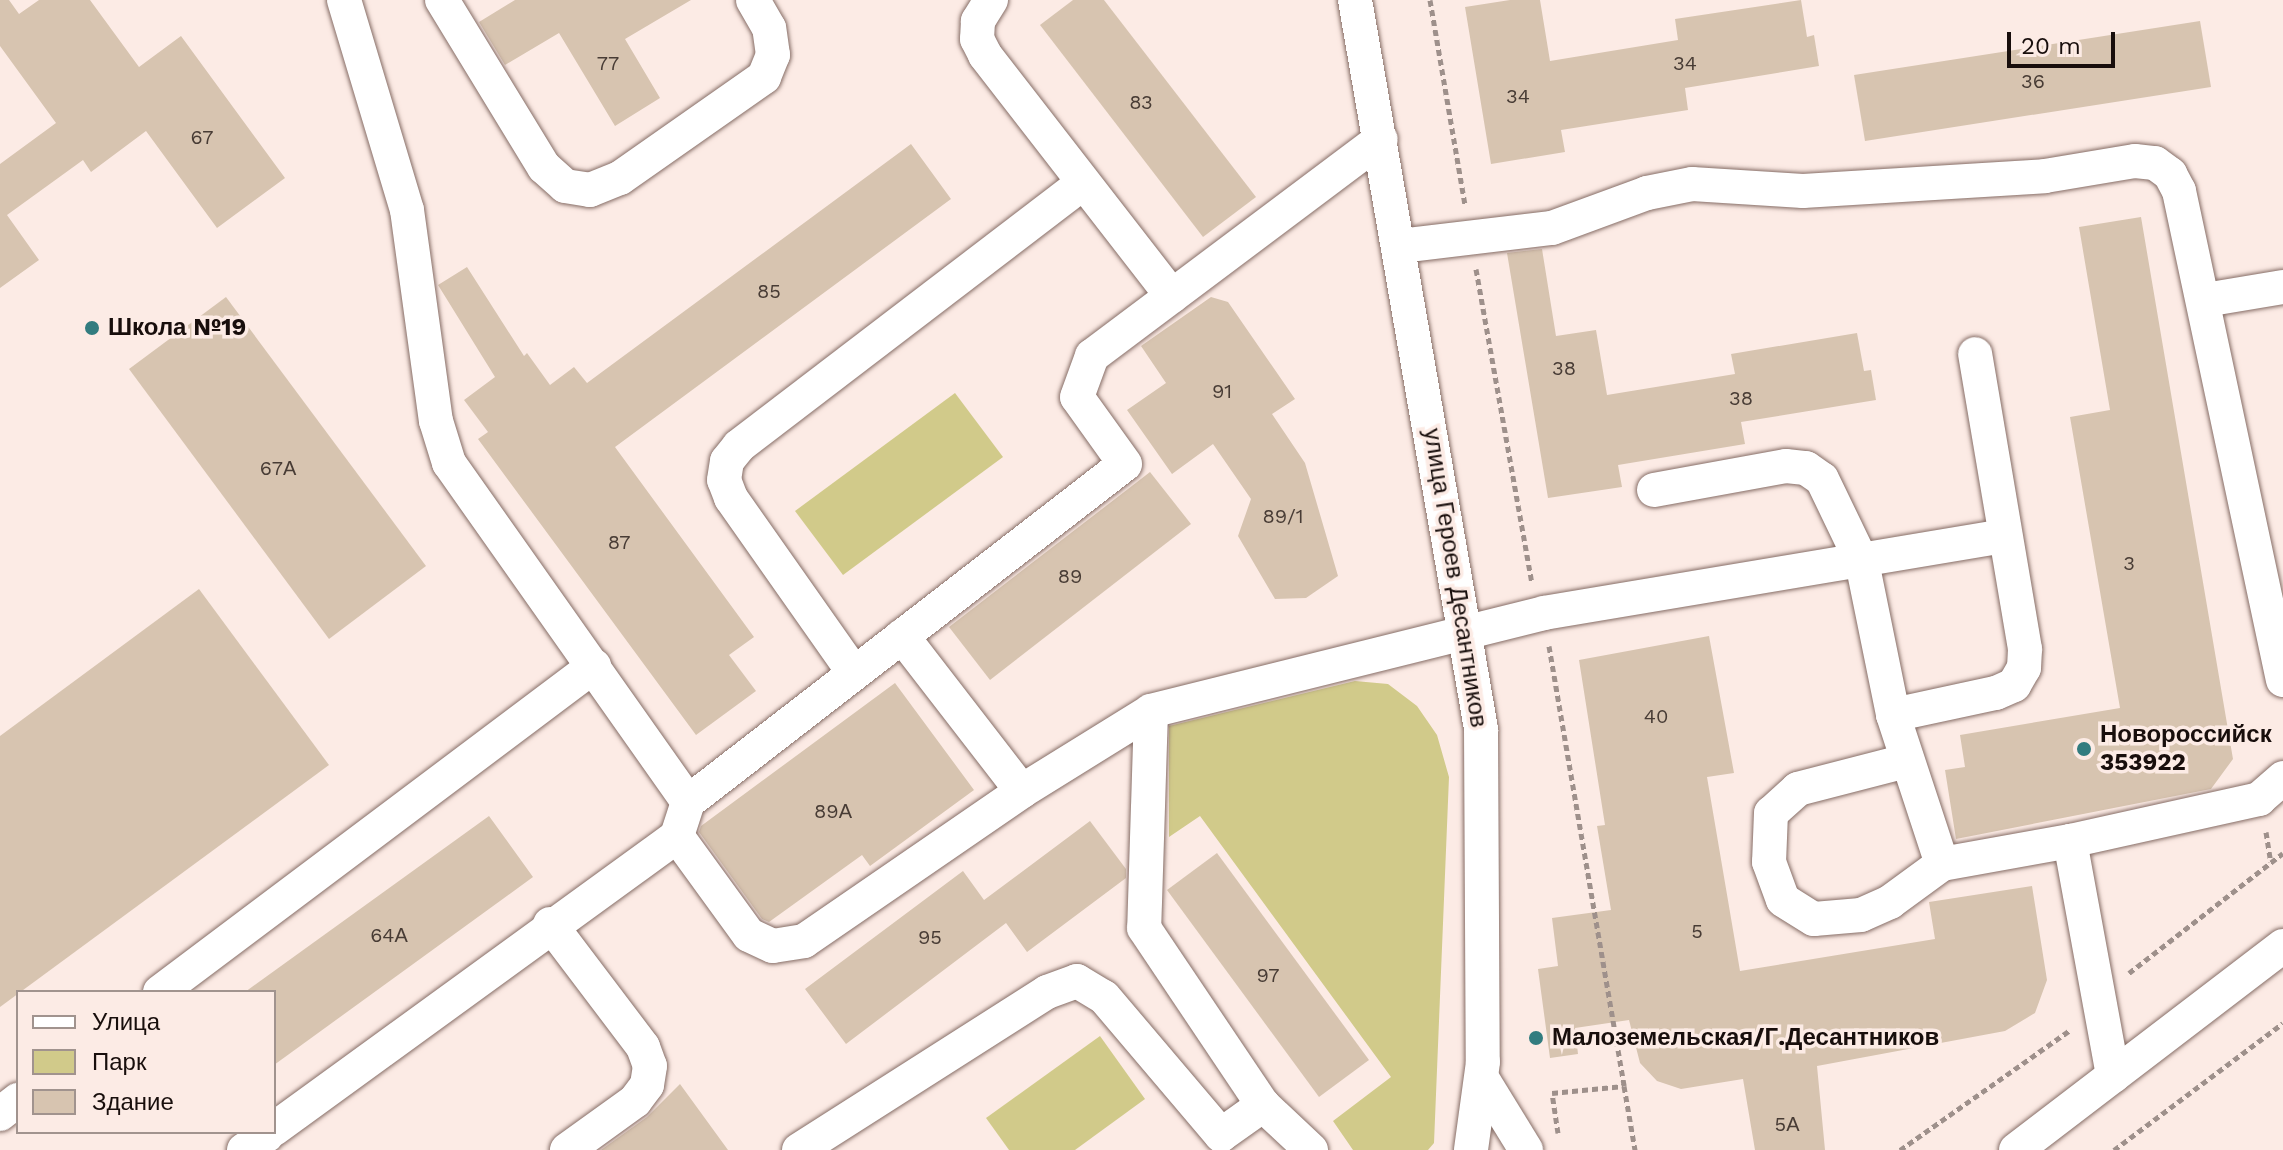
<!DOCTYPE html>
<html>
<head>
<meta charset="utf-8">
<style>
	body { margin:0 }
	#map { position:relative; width:2283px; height:1150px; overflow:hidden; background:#fcebe5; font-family:"Work Sans",sans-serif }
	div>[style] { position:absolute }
	.green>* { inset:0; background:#d1ca8a }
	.building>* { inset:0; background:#d7c4b0 }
	.path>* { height:5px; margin-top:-2.5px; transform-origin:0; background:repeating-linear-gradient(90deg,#9e908b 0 6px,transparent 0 10px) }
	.roads { filter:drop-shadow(0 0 2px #866d66) drop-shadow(0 0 2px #866d66) }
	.minor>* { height:34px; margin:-17px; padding:0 17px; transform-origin:17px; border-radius:17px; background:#fff }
	.dots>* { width:22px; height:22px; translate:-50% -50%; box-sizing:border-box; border:4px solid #fcebe5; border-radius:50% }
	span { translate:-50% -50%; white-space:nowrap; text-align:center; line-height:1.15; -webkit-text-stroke:7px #fcebe5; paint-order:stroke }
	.number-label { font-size:20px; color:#483c35 }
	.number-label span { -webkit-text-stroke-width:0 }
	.poi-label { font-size:24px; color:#180e0c; font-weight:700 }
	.left { translate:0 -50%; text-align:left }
	.street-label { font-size:24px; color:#180e0c }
	.legend { position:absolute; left:16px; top:990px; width:260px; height:144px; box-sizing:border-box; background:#fcebe5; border:2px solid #a1938e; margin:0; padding:10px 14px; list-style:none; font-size:24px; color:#180e0c }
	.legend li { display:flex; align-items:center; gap:16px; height:40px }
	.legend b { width:40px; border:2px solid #a1938e }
	.scale { position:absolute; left:2007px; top:32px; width:108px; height:36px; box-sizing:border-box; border:4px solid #180e0c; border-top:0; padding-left:10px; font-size:24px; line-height:28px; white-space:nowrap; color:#180e0c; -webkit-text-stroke:6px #fcebe5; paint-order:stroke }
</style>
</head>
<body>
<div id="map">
	<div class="green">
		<i style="clip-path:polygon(955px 393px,1003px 457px,843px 575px,795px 511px)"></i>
		<i style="clip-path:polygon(1355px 681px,1388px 684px,1417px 706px,1437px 735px,1449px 777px,1434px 1143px,1428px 1150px,1353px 1150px,1333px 1121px,1391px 1077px,1200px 816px,1169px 837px,1169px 726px)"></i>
		<i style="clip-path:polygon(1100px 1036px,1145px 1099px,1075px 1150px,1009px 1150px,986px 1118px)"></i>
	</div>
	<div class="building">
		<i style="clip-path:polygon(0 0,9px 0,19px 14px,39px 0,90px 0,139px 67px,181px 36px,285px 178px,217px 228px,146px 131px,91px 172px,83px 160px,7px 215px,39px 260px,0 288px,0 164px,56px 123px,0 46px)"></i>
		<i style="clip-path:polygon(515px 0,691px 0,625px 39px,660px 98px,615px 126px,559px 33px,505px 65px,479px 22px)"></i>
		<i style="clip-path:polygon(1073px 0,1104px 0,1256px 197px,1203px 237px,1040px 25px)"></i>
		<i style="clip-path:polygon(1510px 0,1540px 0,1550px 61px,1678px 40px,1675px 19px,1801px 0,1807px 37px,1814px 35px,1819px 66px,1685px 88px,1688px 110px,1561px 130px,1565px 152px,1491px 164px,1465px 7px)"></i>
		<i style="clip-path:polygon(2200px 21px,2211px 87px,1865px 141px,1854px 75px)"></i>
		<i style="clip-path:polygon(911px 144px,951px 199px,615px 447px,754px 637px,729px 655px,756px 691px,696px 735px,478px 439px,488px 432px,464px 400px,495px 377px,438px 285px,467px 267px,524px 356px,527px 353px,550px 385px,574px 367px,587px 383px)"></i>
		<i style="clip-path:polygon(2141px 217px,2233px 759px,2211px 789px,1956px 839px,1945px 770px,1965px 767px,1960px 735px,2120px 708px,2070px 417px,2110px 410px,2079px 227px)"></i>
		<i style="clip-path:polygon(1542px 249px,1556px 336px,1596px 330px,1607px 395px,1735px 374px,1731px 354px,1857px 333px,1864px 371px,1871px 370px,1876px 400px,1741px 422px,1745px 444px,1618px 465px,1622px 487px,1548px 498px,1507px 253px)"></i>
		<i style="clip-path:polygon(226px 297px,426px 566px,329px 639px,129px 369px)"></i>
		<i style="clip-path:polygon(1211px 297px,1228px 302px,1295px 399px,1272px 414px,1305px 463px,1338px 576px,1306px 598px,1275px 599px,1238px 536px,1251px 499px,1213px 444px,1172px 474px,1127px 410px,1166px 383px,1141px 346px)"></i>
		<i style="clip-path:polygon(1150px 472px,1191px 524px,990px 680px,949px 627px)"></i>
		<i style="clip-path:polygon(199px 589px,329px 765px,0 1007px,0 736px)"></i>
		<i style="clip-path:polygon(1709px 636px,1734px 773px,1707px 777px,1740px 971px,1935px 939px,1929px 902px,2032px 886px,2047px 980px,2035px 1013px,2005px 1031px,1817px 1066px,1825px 1150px,1755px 1150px,1743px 1079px,1681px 1089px,1657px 1081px,1640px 1063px,1629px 1020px,1575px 1028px,1578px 1054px,1550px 1058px,1538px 969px,1558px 966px,1552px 918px,1611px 910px,1597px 826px,1605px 825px,1579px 660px)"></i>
		<i style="clip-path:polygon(895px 683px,974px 790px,870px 866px,862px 855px,769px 922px,762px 919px,699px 832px,701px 826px)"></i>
		<i style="clip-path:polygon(489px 816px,533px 877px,274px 1065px,274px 992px,245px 992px)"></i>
		<i style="clip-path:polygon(1090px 821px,1126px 869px,1126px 878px,1027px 952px,1006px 923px,846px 1044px,805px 989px,963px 871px,984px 900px)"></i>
		<i style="clip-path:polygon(1217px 853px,1369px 1060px,1319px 1097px,1167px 890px)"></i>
		<i style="clip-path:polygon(680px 1084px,728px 1150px,601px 1150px,647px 1117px)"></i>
	</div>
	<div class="path">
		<i style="left:1430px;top:0;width:207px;rotate:80.3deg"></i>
		<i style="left:1476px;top:269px;width:318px;rotate:79.9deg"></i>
		<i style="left:1549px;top:646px;width:446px;rotate:80.3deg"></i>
		<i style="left:2266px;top:832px;width:30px;rotate:81deg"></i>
		<i style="left:2129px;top:973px;width:195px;rotate:-37.9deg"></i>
		<i style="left:1558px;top:1133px;width:40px;rotate:-98.5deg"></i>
		<i style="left:1552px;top:1093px;width:72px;rotate:-5.6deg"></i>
		<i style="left:1624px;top:1086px;width:65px;rotate:80.2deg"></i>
		<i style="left:1900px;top:1150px;width:208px;rotate:-35.2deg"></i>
		<i style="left:2114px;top:1150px;width:211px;rotate:-36.9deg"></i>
	</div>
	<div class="roads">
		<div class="minor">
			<i style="left:344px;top:0;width:219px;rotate:73.3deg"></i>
			<i style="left:407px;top:210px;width:213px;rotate:82.2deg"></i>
			<i style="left:436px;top:421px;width:44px;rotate:72.8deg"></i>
			<i style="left:449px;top:463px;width:415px;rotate:54.8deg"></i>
			<i style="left:688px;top:802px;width:36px;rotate:108deg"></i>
			<i style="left:677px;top:836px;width:122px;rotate:54deg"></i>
			<i style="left:749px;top:935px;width:26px;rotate:25deg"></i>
			<i style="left:773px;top:946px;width:31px;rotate:-9deg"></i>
			<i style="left:804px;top:941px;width:265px;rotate:-34.5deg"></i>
			<i style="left:1022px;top:791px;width:152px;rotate:-31.8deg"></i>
			<i style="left:1151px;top:711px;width:405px;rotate:-14deg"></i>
			<i style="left:1544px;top:613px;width:466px;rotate:-9.5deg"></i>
			<i style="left:442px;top:0;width:196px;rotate:58.6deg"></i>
			<i style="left:544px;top:167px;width:28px;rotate:42deg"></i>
			<i style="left:565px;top:186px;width:25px;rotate:9deg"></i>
			<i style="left:590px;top:190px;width:32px;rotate:-22deg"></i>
			<i style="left:620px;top:178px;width:176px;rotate:-35deg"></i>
			<i style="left:764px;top:77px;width:24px;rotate:-68deg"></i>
			<i style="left:773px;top:55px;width:27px;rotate:-98deg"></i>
			<i style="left:769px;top:28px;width:32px;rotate:-120deg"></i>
			<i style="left:991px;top:0;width:25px;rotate:122deg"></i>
			<i style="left:978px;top:21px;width:18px;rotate:93deg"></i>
			<i style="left:977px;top:39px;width:18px;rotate:63deg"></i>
			<i style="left:985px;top:55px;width:305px;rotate:52.2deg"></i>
			<i style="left:1355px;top:0;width:740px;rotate:80.19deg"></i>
			<i style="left:1481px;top:729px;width:333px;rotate:89.7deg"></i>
			<i style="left:1483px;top:1062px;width:89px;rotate:97.8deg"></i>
			<i style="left:1400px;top:246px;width:153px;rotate:-6.8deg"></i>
			<i style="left:1552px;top:228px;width:101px;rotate:-20.2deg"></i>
			<i style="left:1647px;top:193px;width:46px;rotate:-11.3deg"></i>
			<i style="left:1692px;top:184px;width:111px;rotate:3.6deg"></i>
			<i style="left:1803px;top:191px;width:242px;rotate:-3.5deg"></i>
			<i style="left:2045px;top:176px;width:91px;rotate:-9.5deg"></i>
			<i style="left:2135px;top:161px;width:20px;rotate:6deg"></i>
			<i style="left:2155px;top:163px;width:19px;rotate:36deg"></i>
			<i style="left:2170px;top:174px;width:19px;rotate:62deg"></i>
			<i style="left:2179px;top:191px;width:500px;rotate:78deg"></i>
			<i style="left:2205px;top:300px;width:79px;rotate:-9.5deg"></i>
			<i style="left:1654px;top:490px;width:134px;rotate:-10.3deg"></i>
			<i style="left:1786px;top:466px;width:20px;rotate:6deg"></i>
			<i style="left:1806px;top:468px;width:19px;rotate:35deg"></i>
			<i style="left:1822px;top:479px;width:92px;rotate:64.3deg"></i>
			<i style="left:1862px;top:562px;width:156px;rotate:78.5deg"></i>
			<i style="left:1893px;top:715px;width:157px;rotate:71.8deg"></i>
			<i style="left:902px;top:636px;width:196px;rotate:52.3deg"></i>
			<i style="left:854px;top:673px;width:214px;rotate:-125.1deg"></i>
			<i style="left:731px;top:498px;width:19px;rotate:-111deg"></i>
			<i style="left:724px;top:480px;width:19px;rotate:-81deg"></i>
			<i style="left:727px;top:461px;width:19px;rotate:-51deg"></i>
			<i style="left:739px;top:446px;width:433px;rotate:-37.4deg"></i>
			<i style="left:1151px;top:711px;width:217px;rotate:91.8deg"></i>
			<i style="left:1144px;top:928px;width:213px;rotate:56.1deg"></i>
			<i style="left:1893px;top:715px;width:105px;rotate:-12.1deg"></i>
			<i style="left:1996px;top:693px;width:20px;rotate:-24deg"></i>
			<i style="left:2014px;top:685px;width:20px;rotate:-60deg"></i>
			<i style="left:2024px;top:668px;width:19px;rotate:-87deg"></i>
			<i style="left:2025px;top:649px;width:299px;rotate:-99.6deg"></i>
			<i style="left:1906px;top:761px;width:112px;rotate:165.5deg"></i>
			<i style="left:1798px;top:789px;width:36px;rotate:138deg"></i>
			<i style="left:1771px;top:813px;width:49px;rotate:92.3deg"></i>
			<i style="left:1769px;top:862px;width:40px;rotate:69.8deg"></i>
			<i style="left:1783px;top:900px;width:36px;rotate:32deg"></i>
			<i style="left:1814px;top:919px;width:47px;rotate:-4.9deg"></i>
			<i style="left:1861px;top:915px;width:32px;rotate:-24deg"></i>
			<i style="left:1890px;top:902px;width:64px;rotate:-36.2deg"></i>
			<i style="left:1942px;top:864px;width:130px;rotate:-10.2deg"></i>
			<i style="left:2070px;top:841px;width:239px;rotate:79.6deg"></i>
			<i style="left:688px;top:802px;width:552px;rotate:-37.72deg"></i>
			<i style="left:1125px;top:464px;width:82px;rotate:-125.6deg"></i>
			<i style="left:1077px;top:397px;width:44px;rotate:-69.9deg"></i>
			<i style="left:1092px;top:356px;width:361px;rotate:-36.9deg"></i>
			<i style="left:2070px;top:841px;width:194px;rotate:-12.5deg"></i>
			<i style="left:2259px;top:799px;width:32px;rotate:-41deg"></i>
			<i style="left:550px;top:924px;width:154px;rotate:52.9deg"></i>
			<i style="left:643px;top:1047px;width:20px;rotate:70deg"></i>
			<i style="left:650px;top:1066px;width:19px;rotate:99deg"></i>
			<i style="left:647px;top:1085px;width:20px;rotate:127deg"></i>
			<i style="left:635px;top:1101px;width:84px;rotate:144.2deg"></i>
			<i style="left:160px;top:992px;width:543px;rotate:-36.91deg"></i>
			<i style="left:1483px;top:1080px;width:82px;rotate:58.4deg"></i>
			<i style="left:0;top:1114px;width:23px;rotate:-38deg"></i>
			<i style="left:274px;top:1129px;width:498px;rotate:-36deg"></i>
			<i style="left:244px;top:1150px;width:27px;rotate:-33deg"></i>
			<i style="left:799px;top:1150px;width:294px;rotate:-32.5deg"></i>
			<i style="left:1047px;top:992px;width:32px;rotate:-20deg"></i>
			<i style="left:1077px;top:981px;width:31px;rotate:31deg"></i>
			<i style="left:1104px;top:997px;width:181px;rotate:49.7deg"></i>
			<i style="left:1221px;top:1135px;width:52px;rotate:-35.5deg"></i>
			<i style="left:1263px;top:1105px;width:66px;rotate:43.2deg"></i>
			<i style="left:2016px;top:1150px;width:336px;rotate:-37.4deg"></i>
		</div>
	</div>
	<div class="dots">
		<i style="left:92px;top:328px;background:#327c7f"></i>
		<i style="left:2084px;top:749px;background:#327c7f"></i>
		<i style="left:1536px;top:1038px;background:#327c7f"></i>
	</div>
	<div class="number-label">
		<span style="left:608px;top:63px">77</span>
		<span style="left:1685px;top:63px">34</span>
		<span style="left:2033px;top:81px">36</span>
		<span style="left:1518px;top:96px">34</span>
		<span style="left:1141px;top:102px">83</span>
		<span style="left:202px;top:137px">67</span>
		<span style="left:769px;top:291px">85</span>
		<span style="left:1564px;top:368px">38</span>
		<span style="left:1222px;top:391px">91</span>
		<span style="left:1741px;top:398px">38</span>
		<span style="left:278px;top:468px">67А</span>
		<span style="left:1283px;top:516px">89/1</span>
		<span style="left:619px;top:542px">87</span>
		<span style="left:2129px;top:563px">3</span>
		<span style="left:1070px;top:576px">89</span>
		<span style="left:1656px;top:716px">40</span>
		<span style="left:833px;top:811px">89А</span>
		<span style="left:1697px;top:931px">5</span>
		<span style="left:389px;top:935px">64А</span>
		<span style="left:930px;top:937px">95</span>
		<span style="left:1268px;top:975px">97</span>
		<span style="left:1787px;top:1124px">5А</span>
	</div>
	<div class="poi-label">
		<span class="left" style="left:108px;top:328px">Школа №19</span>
		<span class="left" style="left:2100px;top:749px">Новороссийск<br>353922</span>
		<span class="left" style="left:1552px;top:1038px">Малоземельская/Г.Десантников</span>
	</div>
	<div class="street-label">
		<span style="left:1455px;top:578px;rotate:81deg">улица Героев Десантников</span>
	</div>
	<ul class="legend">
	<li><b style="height:10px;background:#fff"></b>Улица</li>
	<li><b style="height:22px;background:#d1ca8a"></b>Парк</li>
	<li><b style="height:22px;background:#d7c4b0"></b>Здание</li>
	</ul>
	<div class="scale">20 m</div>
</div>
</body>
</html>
